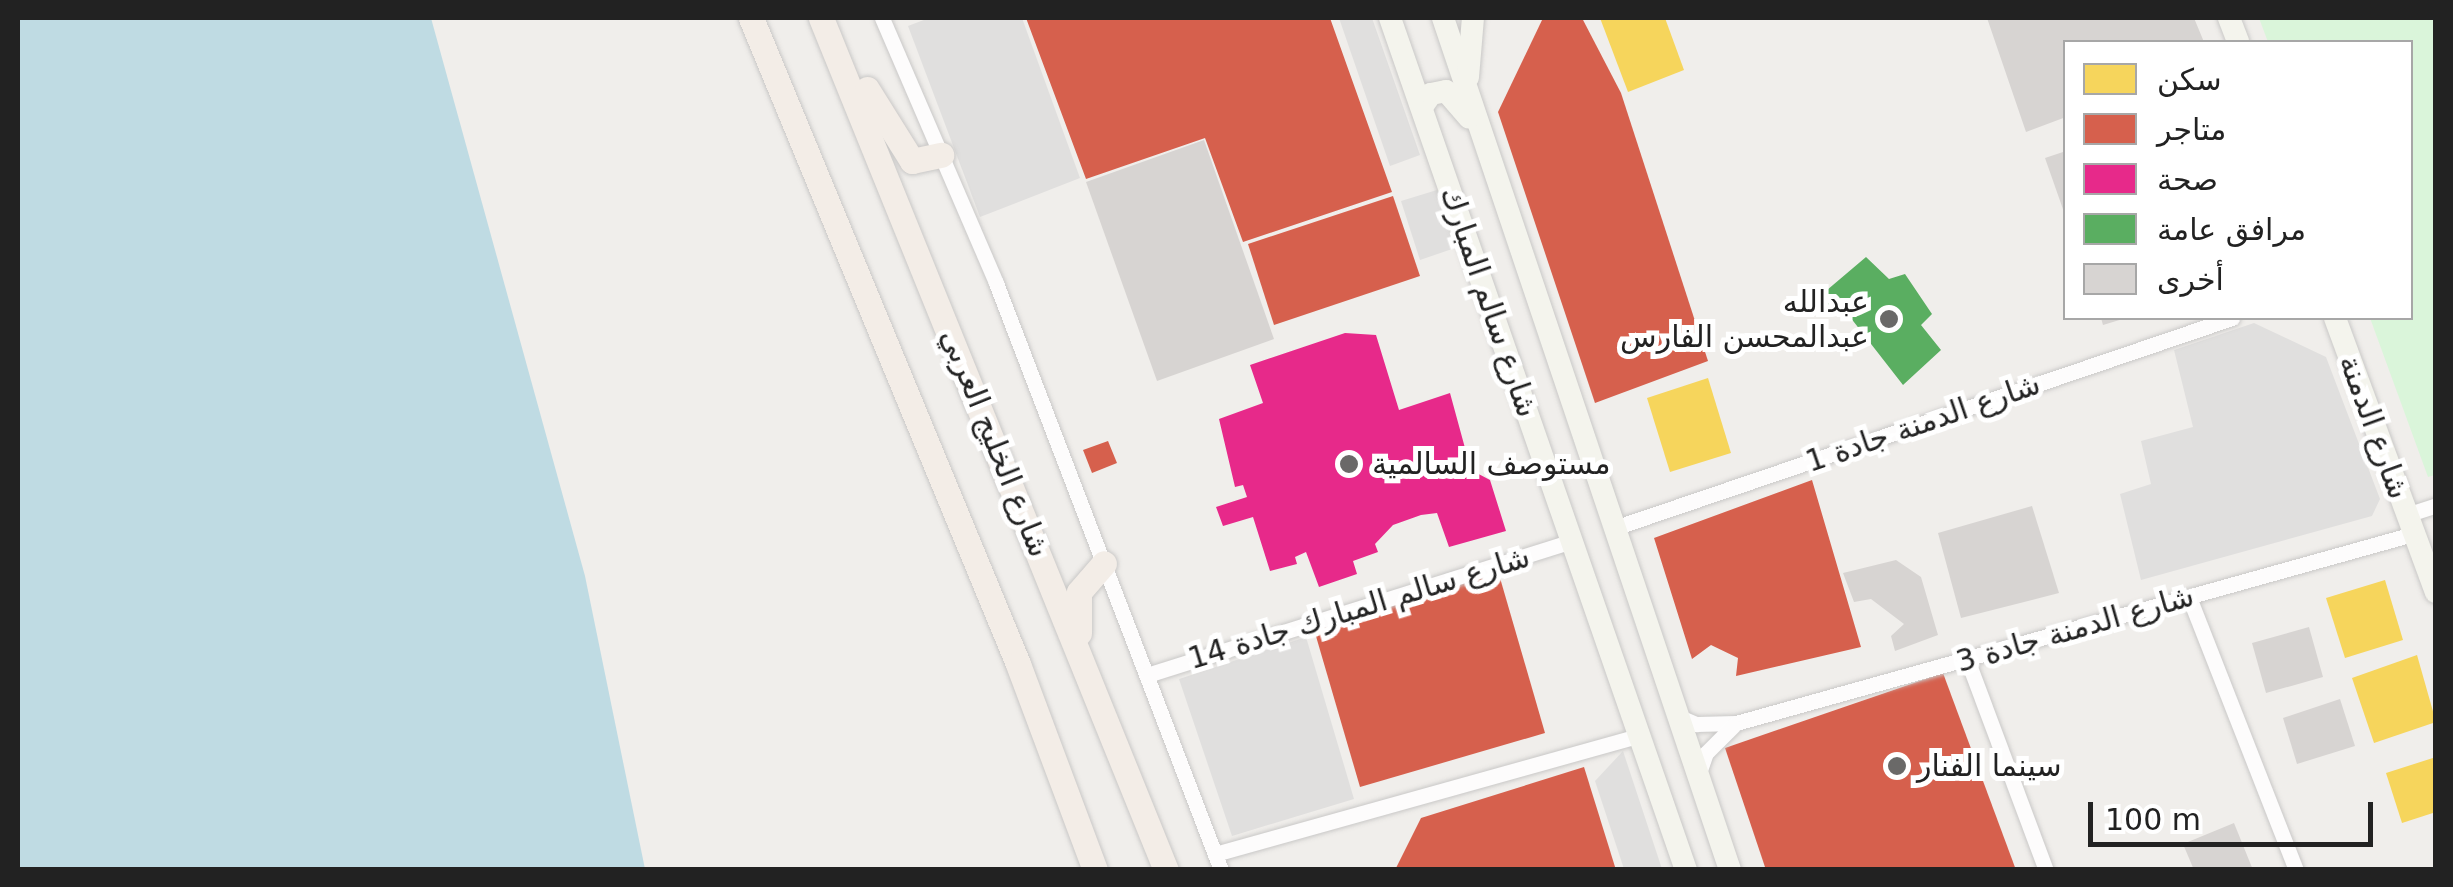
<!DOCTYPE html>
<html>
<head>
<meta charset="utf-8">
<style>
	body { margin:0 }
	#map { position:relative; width:2453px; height:887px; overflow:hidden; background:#f0eeeb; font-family:"DejaVu Sans",Cairo,sans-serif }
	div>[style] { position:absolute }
	.park>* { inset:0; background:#daf5da }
	.parking>* { inset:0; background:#e0dfde }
	.water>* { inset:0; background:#bfdbe3 }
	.homes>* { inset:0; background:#f6d55c }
	.shops>* { inset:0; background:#d6604d }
	.health>* { inset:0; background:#e7298a }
	.public>* { inset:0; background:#5aae61 }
	.building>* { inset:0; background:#d7d4d2 }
	.roads { filter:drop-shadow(0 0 2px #c9c8c7) drop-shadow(0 0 2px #c9c8c7) }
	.street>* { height:15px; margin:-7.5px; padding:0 7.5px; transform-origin:7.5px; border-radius:7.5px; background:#fdfcfc }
	.secondary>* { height:22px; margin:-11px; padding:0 11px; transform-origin:11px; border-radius:11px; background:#f4f4ed }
	.primary>* { height:25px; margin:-12.5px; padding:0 12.5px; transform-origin:12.5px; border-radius:12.5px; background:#f3ede7 }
	.dots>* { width:28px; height:28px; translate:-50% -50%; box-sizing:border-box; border:5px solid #fff; border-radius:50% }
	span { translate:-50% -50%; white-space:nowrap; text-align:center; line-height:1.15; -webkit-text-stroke:10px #fff; paint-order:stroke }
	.street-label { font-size:30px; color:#222 }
	.poi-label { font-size:30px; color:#222 }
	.right { translate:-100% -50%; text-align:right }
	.left { translate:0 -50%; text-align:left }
	.frame { position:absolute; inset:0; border:20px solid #222; pointer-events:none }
	.legend { position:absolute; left:2063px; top:40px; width:350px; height:280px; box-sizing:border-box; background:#fff; border:2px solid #a7a7a7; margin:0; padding:12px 18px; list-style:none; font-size:30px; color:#222 }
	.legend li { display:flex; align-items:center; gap:20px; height:50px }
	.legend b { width:50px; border:2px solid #a7a7a7 }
	.scale { position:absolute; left:2088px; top:802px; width:285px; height:45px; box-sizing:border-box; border:5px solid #222; border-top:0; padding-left:12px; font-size:30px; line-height:35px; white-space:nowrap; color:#222; -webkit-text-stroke:8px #fff; paint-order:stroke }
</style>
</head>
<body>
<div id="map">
	<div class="park">
		<i style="clip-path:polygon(2259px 18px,2435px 18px,2435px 475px,2428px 477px,2370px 318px,2410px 318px,2410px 42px,2268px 42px)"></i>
	</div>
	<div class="parking">
		<i style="clip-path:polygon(929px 18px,1022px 18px,1080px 178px,980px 217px,908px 26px)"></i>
		<i style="clip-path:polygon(1339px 18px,1372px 18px,1420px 155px,1390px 166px)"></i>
		<i style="clip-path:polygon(1437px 190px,1455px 248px,1420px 260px,1401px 201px)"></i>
		<i style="clip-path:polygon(2254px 323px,2326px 357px,2380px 499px,2372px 516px,2141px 580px,2120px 494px,2151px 484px,2141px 441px,2193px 427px,2174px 350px)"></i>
		<i style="clip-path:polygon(1306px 637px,1354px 799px,1232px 836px,1179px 679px)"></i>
		<i style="clip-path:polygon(1623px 751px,1662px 869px,1624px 869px,1595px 781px)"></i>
	</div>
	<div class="water">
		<i style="clip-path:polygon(18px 18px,431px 18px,585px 576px,645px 869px,18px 869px)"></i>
	</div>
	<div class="homes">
		<i style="clip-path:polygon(1600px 18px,1665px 18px,1684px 70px,1628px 92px)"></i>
		<i style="clip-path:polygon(1708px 378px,1731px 453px,1670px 472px,1647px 398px)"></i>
		<i style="clip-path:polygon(2385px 580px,2403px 640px,2345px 658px,2326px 598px)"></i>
		<i style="clip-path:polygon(2417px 655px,2436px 722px,2374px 743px,2352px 678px)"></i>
		<i style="clip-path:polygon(2436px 757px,2436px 812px,2402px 823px,2386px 773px)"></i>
	</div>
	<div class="shops">
		<i style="clip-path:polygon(1026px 18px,1330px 18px,1392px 192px,1243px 242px,1205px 138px,1086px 179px)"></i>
		<i style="clip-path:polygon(1543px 18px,1582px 18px,1621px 93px,1708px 361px,1595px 403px,1498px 112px)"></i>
		<i style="clip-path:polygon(1393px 196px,1420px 276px,1274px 325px,1248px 244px)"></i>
		<i style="clip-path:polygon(1108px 441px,1117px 463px,1092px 473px,1083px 450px)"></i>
		<i style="clip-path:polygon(1812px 480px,1861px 647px,1736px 676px,1738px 658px,1711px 645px,1692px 659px,1654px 538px)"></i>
		<i style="clip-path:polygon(1498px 571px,1545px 733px,1360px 787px,1313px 626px)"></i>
		<i style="clip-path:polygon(1943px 673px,2016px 870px,1766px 870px,1725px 748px)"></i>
		<i style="clip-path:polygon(1584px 767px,1616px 870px,1395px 870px,1421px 818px)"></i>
	</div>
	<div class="health">
		<i style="clip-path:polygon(1345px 333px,1376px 335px,1399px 410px,1450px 393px,1471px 470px,1490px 480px,1506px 531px,1449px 547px,1437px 513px,1421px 515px,1393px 525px,1375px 544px,1378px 552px,1353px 561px,1357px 574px,1319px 587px,1306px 552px,1295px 557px,1297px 564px,1270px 571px,1253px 517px,1223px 526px,1216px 507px,1247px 497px,1243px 485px,1235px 487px,1219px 419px,1263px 403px,1250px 365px)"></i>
	</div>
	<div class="public">
		<i style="clip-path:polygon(1866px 257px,1889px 279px,1905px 274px,1932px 314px,1921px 325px,1941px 350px,1903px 385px,1836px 299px,1829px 306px,1820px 296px)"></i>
	</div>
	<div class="building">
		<i style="clip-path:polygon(1987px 18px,2194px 18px,2204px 42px,2066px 42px,2066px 117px,2026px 132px)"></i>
		<i style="clip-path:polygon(1204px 140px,1274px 339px,1157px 381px,1086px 182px)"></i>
		<i style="clip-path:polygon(2066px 151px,2066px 215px,2065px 215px,2045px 158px)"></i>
		<i style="clip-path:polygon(2101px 318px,2126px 318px,2103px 325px)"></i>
		<i style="clip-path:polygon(2032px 506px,2059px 593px,1961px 618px,1938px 533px)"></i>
		<i style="clip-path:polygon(1896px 560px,1921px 577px,1938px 635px,1895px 651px,1891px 636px,1904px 624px,1871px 599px,1854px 602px,1843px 573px)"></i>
		<i style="clip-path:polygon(2309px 627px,2323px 677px,2266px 693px,2252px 643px)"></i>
		<i style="clip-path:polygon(2340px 699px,2355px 746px,2297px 764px,2283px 718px)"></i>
		<i style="clip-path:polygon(2234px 823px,2253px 870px,2194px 870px,2183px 844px)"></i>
	</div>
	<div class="roads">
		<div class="street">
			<i style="left:882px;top:18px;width:288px;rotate:66.7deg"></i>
			<i style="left:996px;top:283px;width:629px;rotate:69.03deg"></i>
			<i style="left:2406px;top:515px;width:32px;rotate:-18deg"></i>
			<i style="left:1614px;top:528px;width:653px;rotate:-18.77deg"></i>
			<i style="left:2189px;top:597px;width:293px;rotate:68.6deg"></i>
			<i style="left:1967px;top:659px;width:225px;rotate:69.5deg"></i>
			<i style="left:1147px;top:675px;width:447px;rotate:-17.5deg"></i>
			<i style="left:1677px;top:716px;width:21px;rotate:23deg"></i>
			<i style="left:1696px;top:724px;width:40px;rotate:-1.4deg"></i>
			<i style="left:1736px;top:723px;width:703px;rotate:-15.6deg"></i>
			<i style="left:1699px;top:773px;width:21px;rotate:-71deg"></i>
			<i style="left:1706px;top:753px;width:38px;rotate:-45deg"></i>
			<i style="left:1215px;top:854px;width:442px;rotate:-15.6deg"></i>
		</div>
		<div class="secondary">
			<i style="left:1390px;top:18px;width:902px;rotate:70.84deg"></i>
			<i style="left:1443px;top:18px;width:899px;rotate:71.38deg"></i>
			<i style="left:2229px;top:18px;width:26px;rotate:69deg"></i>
			<i style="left:1468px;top:77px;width:59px;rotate:-85.2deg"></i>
			<i style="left:1422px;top:107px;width:16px;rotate:-55deg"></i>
			<i style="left:1431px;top:94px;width:15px;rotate:-11deg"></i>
			<i style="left:1446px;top:91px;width:35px;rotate:49deg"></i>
			<i style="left:2335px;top:318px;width:292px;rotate:69.8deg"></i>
		</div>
		<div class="primary">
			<i style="left:751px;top:18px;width:699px;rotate:67.54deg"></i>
			<i style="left:1018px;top:664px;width:220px;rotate:69.5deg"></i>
			<i style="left:821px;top:18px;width:919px;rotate:67.96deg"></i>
			<i style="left:867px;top:89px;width:85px;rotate:58deg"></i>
			<i style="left:912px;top:161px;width:30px;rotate:-12deg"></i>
			<i style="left:1079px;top:633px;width:41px;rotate:-90deg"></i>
			<i style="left:1079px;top:592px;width:38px;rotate:-49deg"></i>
		</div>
	</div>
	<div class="dots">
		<i style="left:1889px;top:319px;background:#6a6968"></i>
		<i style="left:1349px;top:464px;background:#6a6968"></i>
		<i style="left:1897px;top:766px;background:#6a6968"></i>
	</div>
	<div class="street-label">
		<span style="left:1489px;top:302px;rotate:71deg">شارع سالم المبارك</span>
		<span style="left:1923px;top:423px;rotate:-19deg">شارع الدمنة جادة 1</span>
		<span style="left:2374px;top:427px;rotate:70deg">شارع الدمنة</span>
		<span style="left:995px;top:443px;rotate:68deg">شارع الخليج العربي</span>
		<span style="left:1359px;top:608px;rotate:-17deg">شارع سالم المبارك جادة 14</span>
		<span style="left:2075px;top:629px;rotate:-16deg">شارع الدمنة جادة 3</span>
	</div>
	<div class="poi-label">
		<span class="right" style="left:1869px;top:319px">عبدالله<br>عبدالمحسن الفارس</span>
		<span class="left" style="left:1372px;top:464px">مستوصف السالمية</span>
		<span class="left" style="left:1917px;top:766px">سينما الفنار</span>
	</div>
	<div class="frame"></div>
	<ul class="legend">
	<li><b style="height:28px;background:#f6d55c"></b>سكن</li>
	<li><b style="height:28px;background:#d6604d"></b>متاجر</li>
	<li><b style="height:28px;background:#e7298a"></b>صحة</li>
	<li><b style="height:28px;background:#5aae61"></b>مرافق عامة</li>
	<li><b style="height:28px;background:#d7d4d2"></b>أخرى</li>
	</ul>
	<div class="scale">100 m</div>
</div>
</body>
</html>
